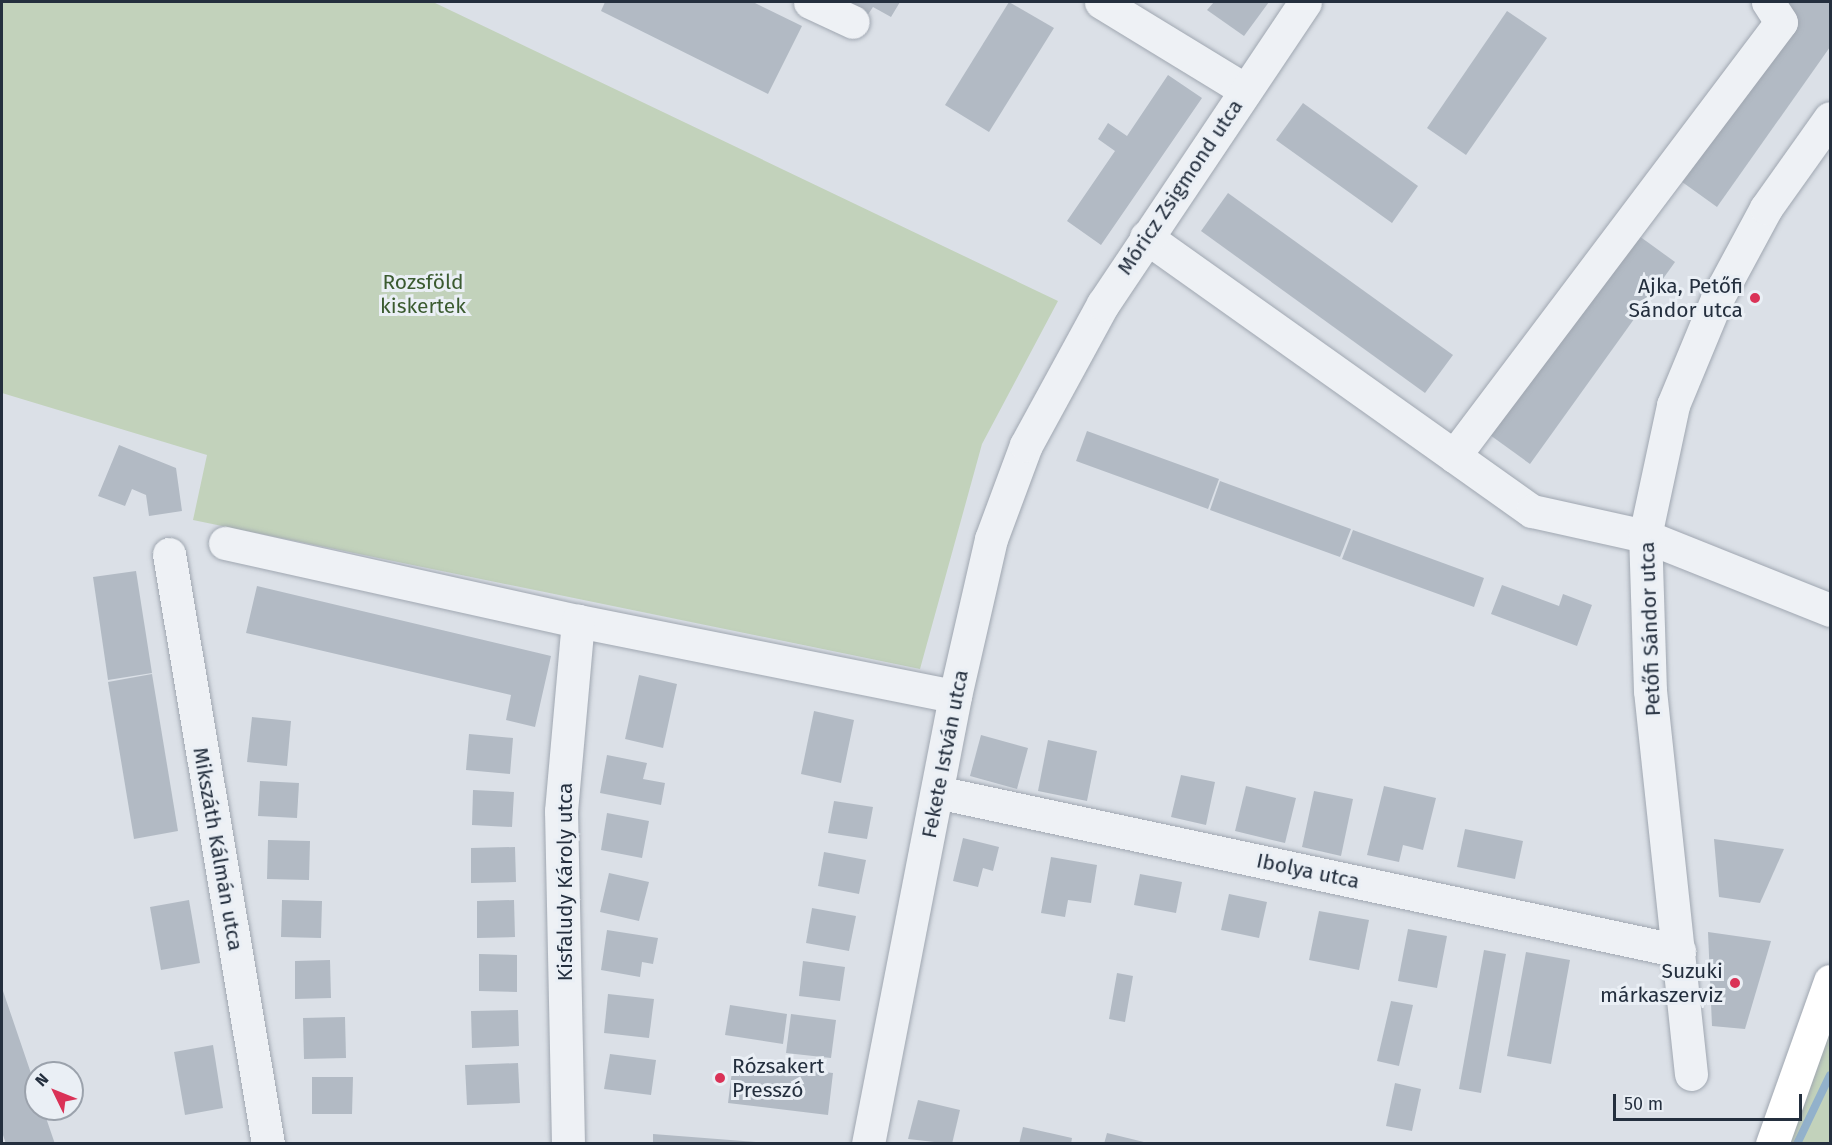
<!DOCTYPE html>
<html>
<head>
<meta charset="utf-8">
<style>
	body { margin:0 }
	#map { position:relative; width:1832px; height:1145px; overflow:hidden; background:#dbe0e7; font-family:"Fira Sans",sans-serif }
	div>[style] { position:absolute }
	.green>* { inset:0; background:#c2d2bb }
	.stream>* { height:8px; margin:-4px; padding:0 4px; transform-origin:4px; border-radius:4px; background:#92b1cb }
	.building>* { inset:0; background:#b2bac4 }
	.roads { filter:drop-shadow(0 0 2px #a0a7b1) drop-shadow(0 0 2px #a0a7b1) }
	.minor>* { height:33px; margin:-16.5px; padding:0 16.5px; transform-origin:16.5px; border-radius:16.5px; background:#eef1f5 }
	.major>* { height:33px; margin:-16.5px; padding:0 16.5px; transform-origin:16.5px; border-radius:16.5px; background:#fff }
	.dots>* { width:16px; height:16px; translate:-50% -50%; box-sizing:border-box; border:3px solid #eaeff5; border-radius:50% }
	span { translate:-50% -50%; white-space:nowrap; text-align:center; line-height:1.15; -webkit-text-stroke:6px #eaeff5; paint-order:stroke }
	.street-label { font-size:21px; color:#242f3e }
	.park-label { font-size:21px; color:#3b5b30 }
	.poi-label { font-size:21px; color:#242f3e }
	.right { translate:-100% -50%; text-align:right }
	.left { translate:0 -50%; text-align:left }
	.frame { position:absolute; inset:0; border:3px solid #242f3e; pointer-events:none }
	.north { position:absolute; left:24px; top:1061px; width:60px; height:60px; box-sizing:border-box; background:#eaeff5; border:2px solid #9ba2ac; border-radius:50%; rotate:313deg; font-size:16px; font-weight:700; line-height:24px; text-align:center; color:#242f3e }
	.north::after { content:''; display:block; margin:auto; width:21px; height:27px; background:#da3257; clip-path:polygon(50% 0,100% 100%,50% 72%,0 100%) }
	.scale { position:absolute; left:1613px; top:1094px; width:189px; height:27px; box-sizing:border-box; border:3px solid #242f3e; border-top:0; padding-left:8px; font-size:18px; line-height:21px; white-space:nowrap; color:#242f3e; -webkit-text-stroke:4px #eaeff5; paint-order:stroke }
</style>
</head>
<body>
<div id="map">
	<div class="green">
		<i style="clip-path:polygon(2px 2px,433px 2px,1058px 301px,982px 444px,920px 669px,193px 520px,207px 455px,2px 393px)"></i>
		<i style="clip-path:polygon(1830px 998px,1830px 1143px,1777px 1143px)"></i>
	</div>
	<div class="stream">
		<i style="left:1797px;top:1144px;width:76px;rotate:-64.4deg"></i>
	</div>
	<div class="building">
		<i style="clip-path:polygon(605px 2px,753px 2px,802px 26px,768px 94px,601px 11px)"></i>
		<i style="clip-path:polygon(841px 2px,900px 2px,891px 17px,873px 7px,867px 16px)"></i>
		<i style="clip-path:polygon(1009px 2px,1054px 28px,989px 132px,945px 105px)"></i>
		<i style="clip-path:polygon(1214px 2px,1269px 2px,1244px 36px,1207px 10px)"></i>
		<i style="clip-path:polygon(1780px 2px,1830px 2px,1830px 47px,1717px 207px,1678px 179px)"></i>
		<i style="clip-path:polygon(1507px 11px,1547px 38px,1466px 155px,1427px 128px)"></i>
		<i style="clip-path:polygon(1168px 75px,1202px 98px,1101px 245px,1067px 221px,1115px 151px,1098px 139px,1108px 123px,1127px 136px)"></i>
		<i style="clip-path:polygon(1303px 103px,1418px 186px,1392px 223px,1276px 140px)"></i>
		<i style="clip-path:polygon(1228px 193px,1453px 355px,1425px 393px,1201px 231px)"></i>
		<i style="clip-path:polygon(1635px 233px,1675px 262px,1530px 464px,1490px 435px)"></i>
		<i style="clip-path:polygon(1087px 431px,1219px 479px,1208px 509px,1076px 461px)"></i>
		<i style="clip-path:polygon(119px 445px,176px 468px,182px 511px,149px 516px,146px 495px,132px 489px,125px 506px,98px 496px)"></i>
		<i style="clip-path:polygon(1220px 481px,1351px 529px,1340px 557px,1210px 510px)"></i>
		<i style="clip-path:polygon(1353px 530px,1484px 578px,1474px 607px,1342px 559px)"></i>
		<i style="clip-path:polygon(136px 571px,152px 673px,108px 680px,93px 577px)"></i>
		<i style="clip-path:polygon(1502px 585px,1559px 606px,1563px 594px,1592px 605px,1577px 646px,1491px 614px)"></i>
		<i style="clip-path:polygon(257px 586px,551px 656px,535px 727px,506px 720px,511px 695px,246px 633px)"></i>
		<i style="clip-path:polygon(152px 674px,178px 831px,134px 839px,108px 682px)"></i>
		<i style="clip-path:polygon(639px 675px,677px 684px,663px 748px,625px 739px)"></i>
		<i style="clip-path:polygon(814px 711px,854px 720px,841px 783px,801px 774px)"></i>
		<i style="clip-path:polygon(252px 717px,291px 721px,287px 766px,247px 762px)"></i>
		<i style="clip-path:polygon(469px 734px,513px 738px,510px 774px,466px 770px)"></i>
		<i style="clip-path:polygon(981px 735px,1028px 748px,1017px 789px,970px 776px)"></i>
		<i style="clip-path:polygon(1048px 740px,1097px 751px,1087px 801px,1038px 791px)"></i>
		<i style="clip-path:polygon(607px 755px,647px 763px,643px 779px,665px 783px,661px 805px,600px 793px)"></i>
		<i style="clip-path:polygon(1181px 775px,1215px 782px,1206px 825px,1171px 817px)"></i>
		<i style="clip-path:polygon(260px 781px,299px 783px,297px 818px,258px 816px)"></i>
		<i style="clip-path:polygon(1246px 786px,1296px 798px,1285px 843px,1235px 831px)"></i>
		<i style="clip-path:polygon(1384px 786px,1436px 798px,1423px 850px,1403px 845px,1399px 862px,1367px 855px)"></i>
		<i style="clip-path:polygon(473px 790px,514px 792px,512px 827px,472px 825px)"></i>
		<i style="clip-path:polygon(1314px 791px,1353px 799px,1341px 856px,1302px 847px)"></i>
		<i style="clip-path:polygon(834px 801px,873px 807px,867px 839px,828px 833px)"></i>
		<i style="clip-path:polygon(607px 813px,649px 821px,642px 858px,601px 850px)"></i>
		<i style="clip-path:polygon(1465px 829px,1523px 841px,1515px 879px,1457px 867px)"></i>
		<i style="clip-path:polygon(963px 838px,999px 847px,993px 871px,983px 868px,978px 887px,953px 881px)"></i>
		<i style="clip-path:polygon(1714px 839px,1784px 849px,1760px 903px,1719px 897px)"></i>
		<i style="clip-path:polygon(268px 840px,310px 841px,309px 880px,267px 879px)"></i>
		<i style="clip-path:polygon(515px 847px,516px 882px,471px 883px,471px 848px)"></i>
		<i style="clip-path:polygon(824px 852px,866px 860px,859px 894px,818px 886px)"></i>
		<i style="clip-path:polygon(1051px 857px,1097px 865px,1091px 903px,1068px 900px,1065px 917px,1041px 913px)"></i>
		<i style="clip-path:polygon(609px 873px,649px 882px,639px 921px,600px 912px)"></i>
		<i style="clip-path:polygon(1140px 874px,1182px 882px,1176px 913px,1134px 905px)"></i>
		<i style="clip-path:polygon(1229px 894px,1267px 902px,1259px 938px,1221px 930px)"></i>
		<i style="clip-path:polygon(189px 900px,200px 963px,161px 970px,150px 907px)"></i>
		<i style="clip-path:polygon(282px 900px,322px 901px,321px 938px,281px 937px)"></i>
		<i style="clip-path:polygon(514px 900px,515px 937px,477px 938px,477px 901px)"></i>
		<i style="clip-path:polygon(812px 908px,856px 916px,849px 951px,806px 943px)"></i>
		<i style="clip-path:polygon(1319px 911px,1369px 920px,1359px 970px,1309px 960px)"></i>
		<i style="clip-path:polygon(1408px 929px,1447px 936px,1437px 988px,1398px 981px)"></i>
		<i style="clip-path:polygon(607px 930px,658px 938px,653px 964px,642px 962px,640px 977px,601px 970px)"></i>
		<i style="clip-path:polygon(1708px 932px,1771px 941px,1745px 1029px,1712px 1026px)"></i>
		<i style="clip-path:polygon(1484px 950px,1506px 954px,1481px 1093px,1459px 1089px)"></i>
		<i style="clip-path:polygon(1526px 952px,1570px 960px,1551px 1064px,1507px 1056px)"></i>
		<i style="clip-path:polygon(479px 954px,517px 955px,517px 992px,479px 991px)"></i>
		<i style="clip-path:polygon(330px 960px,331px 998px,295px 999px,295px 961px)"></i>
		<i style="clip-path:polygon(803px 961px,845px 967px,840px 1001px,799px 996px)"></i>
		<i style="clip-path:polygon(1117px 973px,1133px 976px,1125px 1022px,1109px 1019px)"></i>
		<i style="clip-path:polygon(2px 988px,36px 1088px,36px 1109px,43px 1109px,55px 1144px,6px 1144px,2px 1132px)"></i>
		<i style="clip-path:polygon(608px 994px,654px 999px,649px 1038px,604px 1033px)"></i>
		<i style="clip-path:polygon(1391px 1001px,1413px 1005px,1399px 1066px,1377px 1061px)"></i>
		<i style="clip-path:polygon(730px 1005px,787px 1014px,783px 1044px,725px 1035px)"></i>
		<i style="clip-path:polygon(518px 1010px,519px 1046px,472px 1048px,471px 1011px)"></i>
		<i style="clip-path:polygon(791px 1014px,836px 1020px,831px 1058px,786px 1053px)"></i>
		<i style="clip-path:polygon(345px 1017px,346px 1058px,304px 1059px,303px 1018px)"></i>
		<i style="clip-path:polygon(213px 1045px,223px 1108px,185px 1115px,174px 1052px)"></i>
		<i style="clip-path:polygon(610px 1054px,656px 1060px,651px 1095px,604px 1089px)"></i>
		<i style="clip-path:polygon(518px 1063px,520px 1103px,467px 1105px,465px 1065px)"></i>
		<i style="clip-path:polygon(778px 1067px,833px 1073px,828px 1115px,728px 1103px,732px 1071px,777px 1076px)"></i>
		<i style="clip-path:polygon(312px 1077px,353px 1077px,352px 1114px,312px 1114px)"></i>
		<i style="clip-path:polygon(1395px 1083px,1421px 1089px,1412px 1131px,1386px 1126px)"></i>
		<i style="clip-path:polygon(918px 1100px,960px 1110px,952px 1144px,908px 1139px)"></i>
		<i style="clip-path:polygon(1023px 1127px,1072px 1138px,1071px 1144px,1019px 1144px)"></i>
		<i style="clip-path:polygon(1107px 1133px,1148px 1143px,1148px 1144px,1104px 1144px)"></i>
		<i style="clip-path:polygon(653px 1134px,756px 1142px,756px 1144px,653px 1144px)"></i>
	</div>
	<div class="roads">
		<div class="minor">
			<i style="left:810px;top:2px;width:47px;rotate:24.9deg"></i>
			<i style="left:1101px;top:2px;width:169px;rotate:31.4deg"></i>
			<i style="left:1146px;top:237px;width:473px;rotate:35.4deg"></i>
			<i style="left:1532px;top:511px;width:116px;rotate:12.5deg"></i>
			<i style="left:1645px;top:536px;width:199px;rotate:21.8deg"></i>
			<i style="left:1454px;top:456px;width:543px;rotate:-53deg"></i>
			<i style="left:1781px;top:22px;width:24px;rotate:-123deg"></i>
			<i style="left:225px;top:543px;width:362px;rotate:12.5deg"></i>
			<i style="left:578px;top:621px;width:384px;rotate:11.3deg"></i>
			<i style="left:169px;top:554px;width:598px;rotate:80.47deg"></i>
			<i style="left:937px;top:792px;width:759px;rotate:12.09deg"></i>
			<i style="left:1691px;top:1074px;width:385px;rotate:-96.1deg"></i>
			<i style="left:1650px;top:691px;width:155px;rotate:-91.8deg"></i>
			<i style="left:1645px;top:536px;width:134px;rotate:-77.9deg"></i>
			<i style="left:1673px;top:405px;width:115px;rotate:-67.5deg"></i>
			<i style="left:1717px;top:299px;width:103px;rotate:-61.7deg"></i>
			<i style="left:1766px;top:208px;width:110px;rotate:-54.6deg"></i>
			<i style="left:568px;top:1144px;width:333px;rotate:-91.2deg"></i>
			<i style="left:561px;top:811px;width:191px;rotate:-84.9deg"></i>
			<i style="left:868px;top:1144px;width:456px;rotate:-79deg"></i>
			<i style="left:955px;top:696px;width:161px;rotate:-77.1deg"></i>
			<i style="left:991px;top:539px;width:100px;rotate:-69.6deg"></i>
			<i style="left:1026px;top:445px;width:161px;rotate:-61.4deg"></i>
			<i style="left:1103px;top:304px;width:363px;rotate:-56.2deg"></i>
		</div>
		<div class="major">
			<i style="left:1772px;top:1144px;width:173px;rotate:-70.4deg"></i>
		</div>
	</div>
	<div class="dots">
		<i style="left:1755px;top:298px;background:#da3257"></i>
		<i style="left:1735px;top:983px;background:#da3257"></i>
		<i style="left:720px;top:1078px;background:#da3257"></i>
	</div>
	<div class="street-label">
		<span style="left:1180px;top:187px;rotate:-56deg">Móricz Zsigmond utca</span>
		<span style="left:1650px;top:629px;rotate:-92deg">Petőfi Sándor utca</span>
		<span style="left:945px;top:754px;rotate:-79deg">Fekete István utca</span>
		<span style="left:218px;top:849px;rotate:80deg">Mikszáth Kálmán utca</span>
		<span style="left:1308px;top:871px;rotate:12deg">Ibolya utca</span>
		<span style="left:565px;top:882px;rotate:-90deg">Kisfaludy Károly utca</span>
	</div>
	<div class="park-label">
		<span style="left:423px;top:294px">Rozsföld<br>kiskertek</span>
	</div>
	<div class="poi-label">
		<span class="right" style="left:1743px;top:298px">Ajka, Petőfi<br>Sándor utca</span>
		<span class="right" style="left:1723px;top:983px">Suzuki<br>márkaszerviz</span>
		<span class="left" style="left:732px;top:1078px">Rózsakert<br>Presszó</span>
	</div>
	<div class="frame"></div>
	<div class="north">N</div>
	<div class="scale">50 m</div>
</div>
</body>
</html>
